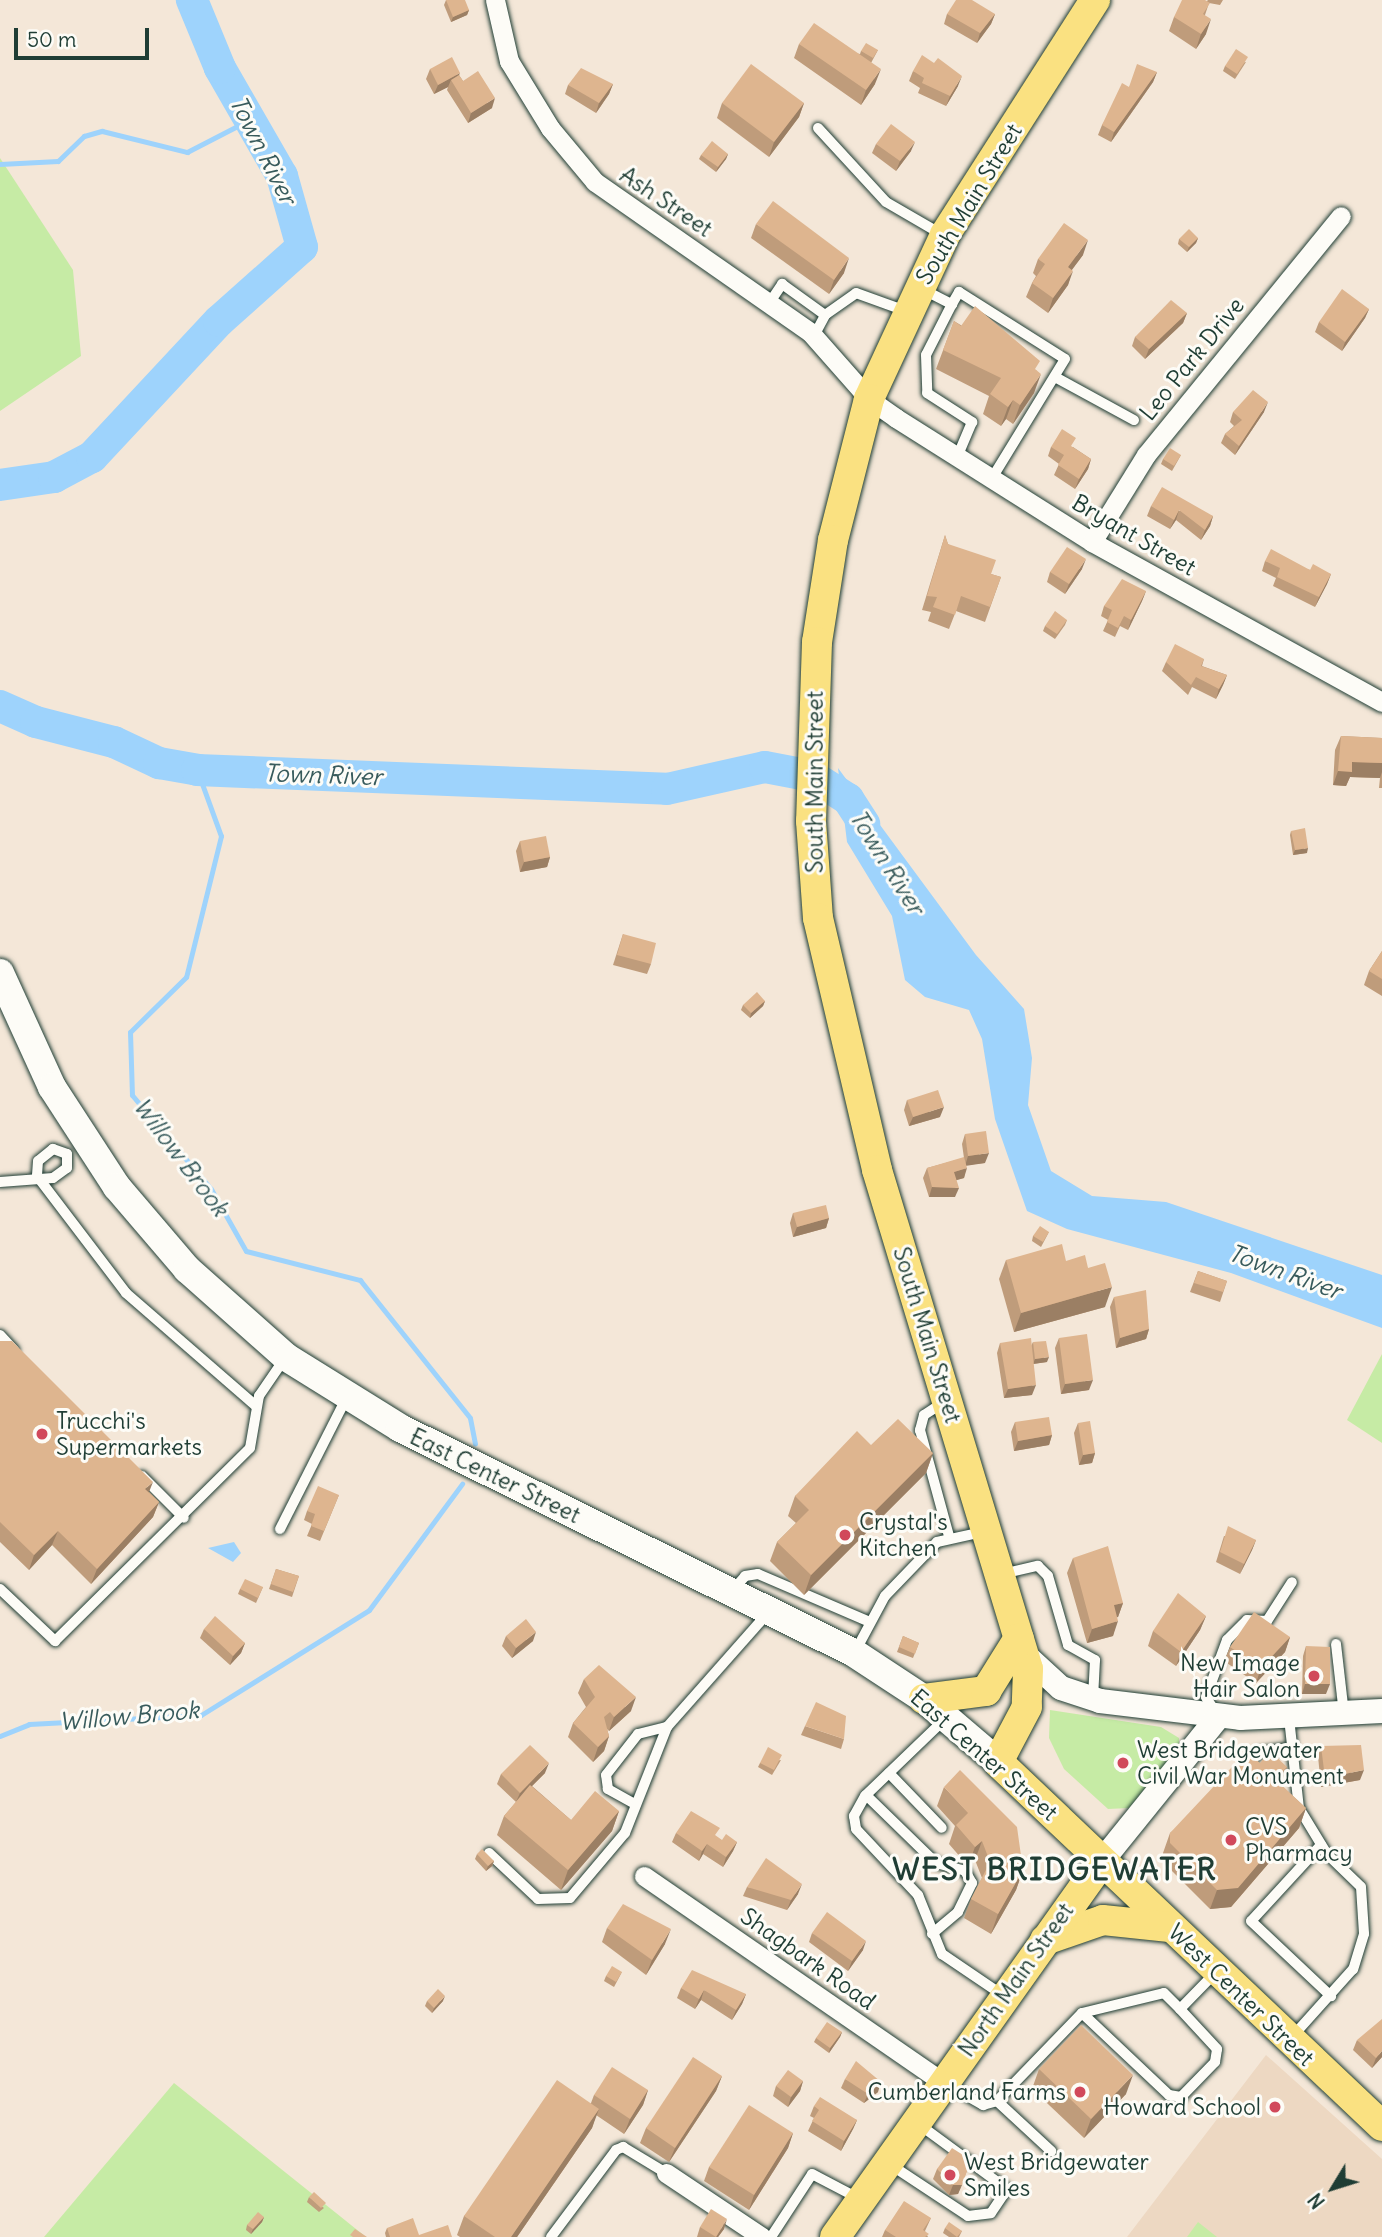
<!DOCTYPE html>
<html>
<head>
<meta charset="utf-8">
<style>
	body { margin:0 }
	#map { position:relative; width:1382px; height:2237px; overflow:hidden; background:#f4e7d8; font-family:Delius,sans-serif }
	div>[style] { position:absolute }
	.built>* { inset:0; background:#edd8c2 }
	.green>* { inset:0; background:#c6eba5 }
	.water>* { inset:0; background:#9ed3fc }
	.stream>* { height:5px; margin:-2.5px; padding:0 2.5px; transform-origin:2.5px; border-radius:2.5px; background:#9ed3fc }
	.river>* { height:32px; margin:-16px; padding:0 16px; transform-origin:16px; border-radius:16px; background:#9ed3fc }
	.roads { filter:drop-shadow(0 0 2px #1f3d34) drop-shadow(0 0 2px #1f3d34) }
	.service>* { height:10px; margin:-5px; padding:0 5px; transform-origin:5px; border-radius:5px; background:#fdfcf7 }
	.minor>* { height:19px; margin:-9.5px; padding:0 9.5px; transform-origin:9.5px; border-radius:9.5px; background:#fdfcf7 }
	.tertiary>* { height:24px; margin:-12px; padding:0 12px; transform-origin:12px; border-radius:12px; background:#fdfcf7 }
	.secondary>* { height:28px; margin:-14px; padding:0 14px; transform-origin:14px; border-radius:14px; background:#fdfcf7 }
	.primary>* { height:30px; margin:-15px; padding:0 15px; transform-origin:15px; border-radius:15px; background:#fae181 }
	.wall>* { inset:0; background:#bf9c7b }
	.shaded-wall>* { inset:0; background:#9b7f64 }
	.building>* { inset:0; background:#deb58f }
	.dots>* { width:19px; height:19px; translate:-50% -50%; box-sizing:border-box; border:4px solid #fdfcf7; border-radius:50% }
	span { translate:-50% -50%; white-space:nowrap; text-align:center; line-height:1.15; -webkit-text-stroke:6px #fdfcf7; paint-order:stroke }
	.street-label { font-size:23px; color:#1f3d34 }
	.poi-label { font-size:23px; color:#1f3d34 }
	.left { translate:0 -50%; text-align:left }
	.right { translate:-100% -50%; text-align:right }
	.water-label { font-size:24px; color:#385b5c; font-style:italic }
	.district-label { font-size:30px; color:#1f3d34; font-weight:700; letter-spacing:2px }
	.north { position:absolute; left:1298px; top:2153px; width:70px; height:70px; -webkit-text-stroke:5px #fdfcf7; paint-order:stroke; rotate:232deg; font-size:19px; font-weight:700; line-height:28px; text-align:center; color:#1f3d34 }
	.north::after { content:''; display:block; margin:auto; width:24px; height:32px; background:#1f3d34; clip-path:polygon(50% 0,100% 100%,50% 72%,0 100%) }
	.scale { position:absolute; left:14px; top:28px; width:135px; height:32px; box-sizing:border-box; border:4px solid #1f3d34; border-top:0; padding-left:9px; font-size:21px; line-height:24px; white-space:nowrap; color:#1f3d34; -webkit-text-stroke:5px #fdfcf7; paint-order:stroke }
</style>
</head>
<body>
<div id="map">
	<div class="built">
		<i style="clip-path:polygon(1266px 2055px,1382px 2159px,1382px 2237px,1127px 2237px)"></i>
	</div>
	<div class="green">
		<i style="clip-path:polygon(0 158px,73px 270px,81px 356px,0 411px)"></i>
		<i style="clip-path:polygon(1382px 1354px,1382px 1443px,1347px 1420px)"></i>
		<i style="clip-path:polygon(1050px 1710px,1161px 1727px,1179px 1738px,1179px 1747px,1129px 1808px,1108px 1809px,1064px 1769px,1049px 1738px)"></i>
		<i style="clip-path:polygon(174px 2083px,366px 2237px,44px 2237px)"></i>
		<i style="clip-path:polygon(1198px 2222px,1217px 2237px,1187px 2237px)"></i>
	</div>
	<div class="water">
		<i style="clip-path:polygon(838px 768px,976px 955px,1024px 1009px,1032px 1058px,1028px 1105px,1051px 1171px,1092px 1196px,1166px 1202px,1382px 1275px,1382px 1328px,1231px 1273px,1067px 1229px,1027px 1211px,995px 1119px,982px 1039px,969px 1010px,925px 997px,905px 980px,892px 916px,847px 842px)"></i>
		<i style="clip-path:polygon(234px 1542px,241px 1553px,233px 1562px,208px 1548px)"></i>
	</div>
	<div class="stream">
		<i style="left:0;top:164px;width:58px;rotate:-3deg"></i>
		<i style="left:58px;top:161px;width:36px;rotate:-44deg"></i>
		<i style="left:84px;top:136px;width:19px;rotate:-16deg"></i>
		<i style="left:102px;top:131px;width:88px;rotate:13.9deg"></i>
		<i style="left:187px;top:152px;width:72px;rotate:-27.3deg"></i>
		<i style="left:197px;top:770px;width:70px;rotate:70deg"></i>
		<i style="left:221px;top:836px;width:145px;rotate:103.9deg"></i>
		<i style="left:186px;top:977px;width:78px;rotate:135.5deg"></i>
		<i style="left:130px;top:1032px;width:63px;rotate:88.2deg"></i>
		<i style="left:132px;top:1095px;width:123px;rotate:50deg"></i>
		<i style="left:211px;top:1189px;width:71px;rotate:60.6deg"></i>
		<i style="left:246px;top:1251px;width:118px;rotate:14.3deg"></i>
		<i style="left:360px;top:1280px;width:176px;rotate:51.4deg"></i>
		<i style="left:470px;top:1418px;width:26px;rotate:79deg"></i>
		<i style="left:0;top:1736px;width:31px;rotate:-22deg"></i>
		<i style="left:29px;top:1724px;width:172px;rotate:-3deg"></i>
		<i style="left:201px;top:1715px;width:198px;rotate:-32deg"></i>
		<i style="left:369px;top:1610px;width:157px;rotate:-53.6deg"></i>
	</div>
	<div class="river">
		<i style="left:0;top:485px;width:55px;rotate:-8.4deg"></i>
		<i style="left:54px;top:477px;width:43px;rotate:-27.8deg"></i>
		<i style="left:92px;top:457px;width:186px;rotate:-47deg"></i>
		<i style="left:219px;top:321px;width:111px;rotate:-41.7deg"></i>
		<i style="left:302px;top:247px;width:74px;rotate:-105.7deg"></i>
		<i style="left:282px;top:176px;width:125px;rotate:-119.9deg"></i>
		<i style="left:220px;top:68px;width:74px;rotate:-112.4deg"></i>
		<i style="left:0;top:706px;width:39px;rotate:24deg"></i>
		<i style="left:36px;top:722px;width:81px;rotate:14.4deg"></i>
		<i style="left:114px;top:742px;width:50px;rotate:25deg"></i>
		<i style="left:159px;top:763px;width:39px;rotate:10deg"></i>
		<i style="left:197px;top:770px;width:470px;rotate:2.3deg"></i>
		<i style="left:667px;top:789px;width:100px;rotate:-12.7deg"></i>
		<i style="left:765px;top:767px;width:48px;rotate:10.8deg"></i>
		<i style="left:812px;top:776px;width:43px;rotate:32.6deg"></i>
		<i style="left:848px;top:799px;width:30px;rotate:57deg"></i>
	</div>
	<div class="roads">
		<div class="service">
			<i style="left:818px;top:128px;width:100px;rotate:47.4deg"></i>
			<i style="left:886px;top:202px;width:64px;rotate:30.2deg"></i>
			<i style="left:922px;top:289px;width:34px;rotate:27deg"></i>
			<i style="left:952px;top:304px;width:14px;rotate:-60deg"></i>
			<i style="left:959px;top:292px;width:125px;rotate:32.3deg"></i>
			<i style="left:1065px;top:359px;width:140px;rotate:121.5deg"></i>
			<i style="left:770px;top:302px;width:22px;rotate:-56deg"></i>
			<i style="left:782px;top:284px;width:53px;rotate:35.8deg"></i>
			<i style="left:825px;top:315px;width:38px;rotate:-35deg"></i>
			<i style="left:856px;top:293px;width:53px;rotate:19.8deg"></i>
			<i style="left:952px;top:304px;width:57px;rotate:117deg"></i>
			<i style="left:926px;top:355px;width:38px;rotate:88deg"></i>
			<i style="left:927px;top:393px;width:54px;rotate:32.8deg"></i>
			<i style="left:972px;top:422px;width:38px;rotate:113deg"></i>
			<i style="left:814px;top:336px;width:24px;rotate:-62deg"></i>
			<i style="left:1055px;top:377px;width:90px;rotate:28.6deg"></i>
			<i style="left:67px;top:1154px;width:15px;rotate:-160deg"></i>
			<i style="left:53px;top:1149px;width:19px;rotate:141deg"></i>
			<i style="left:38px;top:1161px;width:15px;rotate:94deg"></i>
			<i style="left:37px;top:1176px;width:147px;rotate:52.7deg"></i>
			<i style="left:126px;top:1293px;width:172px;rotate:41deg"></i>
			<i style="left:0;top:1182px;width:53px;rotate:-4.3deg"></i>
			<i style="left:53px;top:1178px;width:17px;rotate:-36deg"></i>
			<i style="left:67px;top:1168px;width:14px;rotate:-90deg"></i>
			<i style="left:0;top:1335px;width:21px;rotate:47deg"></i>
			<i style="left:944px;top:1402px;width:24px;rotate:147deg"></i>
			<i style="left:924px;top:1415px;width:16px;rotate:105deg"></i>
			<i style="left:920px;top:1430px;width:110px;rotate:74.7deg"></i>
			<i style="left:142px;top:1476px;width:59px;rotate:45deg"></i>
			<i style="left:280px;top:1529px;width:146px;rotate:-63.1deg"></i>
			<i style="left:1002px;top:1574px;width:37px;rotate:-13deg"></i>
			<i style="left:1038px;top:1566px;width:14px;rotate:45deg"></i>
			<i style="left:1048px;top:1576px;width:72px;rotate:73.8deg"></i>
			<i style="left:1068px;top:1645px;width:31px;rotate:29deg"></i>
			<i style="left:1095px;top:1660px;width:38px;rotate:93deg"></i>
			<i style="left:0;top:1589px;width:76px;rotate:43.4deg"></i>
			<i style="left:55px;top:1641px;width:274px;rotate:-44.7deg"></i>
			<i style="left:250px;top:1448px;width:53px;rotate:-80.2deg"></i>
			<i style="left:259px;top:1396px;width:46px;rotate:-55.6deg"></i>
			<i style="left:733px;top:1590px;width:18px;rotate:-49deg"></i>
			<i style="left:745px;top:1576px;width:13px;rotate:-9deg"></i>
			<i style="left:758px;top:1574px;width:122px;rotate:23.2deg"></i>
			<i style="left:1336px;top:1644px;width:70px;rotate:83.5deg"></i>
			<i style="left:856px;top:1650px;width:61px;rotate:-61.8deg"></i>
			<i style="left:885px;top:1596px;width:75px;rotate:-46.1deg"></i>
			<i style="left:937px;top:1542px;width:47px;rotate:-12.3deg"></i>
			<i style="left:1214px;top:1710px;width:15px;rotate:-122deg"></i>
			<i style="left:1206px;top:1697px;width:61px;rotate:-69.8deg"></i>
			<i style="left:1227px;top:1640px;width:28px;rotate:-45deg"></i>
			<i style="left:1247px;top:1620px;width:20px;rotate:3deg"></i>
			<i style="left:1267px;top:1621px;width:46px;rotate:-57.3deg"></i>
			<i style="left:946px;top:1718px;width:112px;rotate:136.1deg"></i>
			<i style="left:865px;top:1796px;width:23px;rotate:119deg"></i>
			<i style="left:854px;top:1816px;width:13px;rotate:81deg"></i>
			<i style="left:856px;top:1829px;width:91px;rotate:46.8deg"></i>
			<i style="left:918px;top:1895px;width:64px;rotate:67.9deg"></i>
			<i style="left:942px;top:1954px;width:75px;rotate:34.1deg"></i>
			<i style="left:1289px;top:1718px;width:91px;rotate:83.7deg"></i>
			<i style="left:1299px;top:1808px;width:54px;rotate:58.7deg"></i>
			<i style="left:1327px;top:1854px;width:47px;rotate:44.1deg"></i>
			<i style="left:1361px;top:1887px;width:47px;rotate:86.3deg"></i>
			<i style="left:1364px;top:1934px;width:37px;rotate:107deg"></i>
			<i style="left:1353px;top:1969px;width:93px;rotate:131.9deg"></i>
			<i style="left:1248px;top:1766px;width:16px;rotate:-55deg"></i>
			<i style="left:1257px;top:1753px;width:33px;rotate:-9deg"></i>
			<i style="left:889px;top:1773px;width:76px;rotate:46.1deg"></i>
			<i style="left:866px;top:1795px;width:98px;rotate:44.2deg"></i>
			<i style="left:936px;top:1863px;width:30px;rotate:15deg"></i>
			<i style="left:965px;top:1871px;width:14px;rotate:60deg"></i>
			<i style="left:972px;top:1883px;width:32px;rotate:116deg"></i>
			<i style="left:958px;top:1912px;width:34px;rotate:140deg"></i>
			<i style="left:633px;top:1803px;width:29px;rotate:-151deg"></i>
			<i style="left:608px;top:1789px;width:14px;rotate:-98deg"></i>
			<i style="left:606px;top:1775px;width:52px;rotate:-52deg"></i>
			<i style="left:638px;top:1734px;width:30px;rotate:-14deg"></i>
			<i style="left:1321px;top:1845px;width:103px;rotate:132.6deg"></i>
			<i style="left:1251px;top:1921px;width:110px;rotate:43.2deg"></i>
			<i style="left:489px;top:1853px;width:67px;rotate:43.2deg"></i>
			<i style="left:538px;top:1899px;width:32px;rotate:-2deg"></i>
			<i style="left:570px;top:1898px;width:85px;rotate:-49.8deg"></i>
			<i style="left:625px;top:1833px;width:114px;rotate:-68.4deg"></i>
			<i style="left:667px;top:1727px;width:151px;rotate:-48.5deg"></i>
			<i style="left:1082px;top:2013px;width:84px;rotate:-13.7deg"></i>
			<i style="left:1164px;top:1993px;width:23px;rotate:45deg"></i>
			<i style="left:946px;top:2084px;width:43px;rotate:29.6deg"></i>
			<i style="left:983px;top:2105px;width:15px;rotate:-16deg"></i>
			<i style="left:997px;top:2101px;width:122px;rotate:-46deg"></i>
			<i style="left:1082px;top:2013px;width:120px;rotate:43.3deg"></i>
			<i style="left:1169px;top:2095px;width:12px;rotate:9deg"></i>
			<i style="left:1181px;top:2097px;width:49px;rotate:-45.8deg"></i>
			<i style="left:1215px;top:2062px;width:13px;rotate:-81deg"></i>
			<i style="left:1217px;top:2049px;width:54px;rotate:-132.8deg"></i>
			<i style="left:1180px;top:2009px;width:52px;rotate:-45.8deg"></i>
			<i style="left:997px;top:2101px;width:74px;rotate:42.8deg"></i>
			<i style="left:891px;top:2165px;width:92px;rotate:33.5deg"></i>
			<i style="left:968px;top:2216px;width:23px;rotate:-7deg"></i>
			<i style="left:991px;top:2213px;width:29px;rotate:-56deg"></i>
			<i style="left:1007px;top:2189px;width:108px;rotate:-143.7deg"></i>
			<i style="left:551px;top:2237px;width:109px;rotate:-53.2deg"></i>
			<i style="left:616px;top:2150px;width:8px;rotate:-23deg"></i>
			<i style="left:623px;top:2147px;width:50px;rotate:31.2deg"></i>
			<i style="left:771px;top:2237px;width:75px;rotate:-56.9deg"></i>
			<i style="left:812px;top:2174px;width:52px;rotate:27.6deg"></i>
		</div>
		<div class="minor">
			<i style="left:495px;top:0;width:63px;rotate:77.1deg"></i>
			<i style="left:509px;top:61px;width:79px;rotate:58.5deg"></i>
			<i style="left:550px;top:128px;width:70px;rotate:50.2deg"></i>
			<i style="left:595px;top:182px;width:262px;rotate:34.9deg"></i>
			<i style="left:810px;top:332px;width:89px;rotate:48.6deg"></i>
			<i style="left:869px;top:399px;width:33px;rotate:35deg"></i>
			<i style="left:896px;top:418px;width:232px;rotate:32.3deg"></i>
			<i style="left:1092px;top:542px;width:331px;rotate:28.9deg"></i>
			<i style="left:1092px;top:542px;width:102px;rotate:-58.2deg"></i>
			<i style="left:1146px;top:455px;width:308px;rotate:-50.8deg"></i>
			<i style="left:644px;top:1876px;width:364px;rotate:34.6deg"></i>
			<i style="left:666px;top:2173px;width:115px;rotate:33.7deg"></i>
		</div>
		<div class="tertiary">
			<i style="left:1024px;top:1654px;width:50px;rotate:42.6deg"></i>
			<i style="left:1061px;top:1688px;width:41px;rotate:18.4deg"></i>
			<i style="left:1100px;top:1701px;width:141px;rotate:6.9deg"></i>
			<i style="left:1240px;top:1718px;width:142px;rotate:-2.8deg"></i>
			<i style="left:1102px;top:1861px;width:185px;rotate:-51.1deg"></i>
		</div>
		<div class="secondary">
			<i style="left:0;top:973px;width:125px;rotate:65.5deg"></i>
			<i style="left:52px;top:1087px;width:119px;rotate:57deg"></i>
			<i style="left:117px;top:1187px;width:108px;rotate:49.5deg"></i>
			<i style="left:187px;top:1269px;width:132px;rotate:41.6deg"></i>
			<i style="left:286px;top:1357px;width:134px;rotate:31.9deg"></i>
			<i style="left:400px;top:1428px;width:507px;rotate:26.36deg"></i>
			<i style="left:854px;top:1653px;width:84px;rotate:33.3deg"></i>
			<i style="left:924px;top:1699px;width:97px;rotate:40.4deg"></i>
		</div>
		<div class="primary">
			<i style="left:1095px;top:0;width:279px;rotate:122.6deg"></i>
			<i style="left:945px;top:235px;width:181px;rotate:114.9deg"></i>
			<i style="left:869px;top:399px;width:146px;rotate:104.3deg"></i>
			<i style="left:833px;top:540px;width:103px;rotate:98.9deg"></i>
			<i style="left:817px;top:642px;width:179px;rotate:91.9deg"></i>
			<i style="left:811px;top:821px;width:97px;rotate:85.9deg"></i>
			<i style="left:818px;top:918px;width:259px;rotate:76.8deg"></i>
			<i style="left:877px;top:1170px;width:521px;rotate:73.16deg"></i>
			<i style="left:1028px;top:1669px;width:38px;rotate:92deg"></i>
			<i style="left:1027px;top:1707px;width:62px;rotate:117.8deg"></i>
			<i style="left:998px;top:1762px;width:529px;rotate:43.47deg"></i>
			<i style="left:924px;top:1699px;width:63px;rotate:-7.4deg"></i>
			<i style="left:986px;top:1691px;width:62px;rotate:-58.1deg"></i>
			<i style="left:1045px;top:1940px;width:61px;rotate:-19deg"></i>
			<i style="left:1103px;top:1920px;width:67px;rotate:6deg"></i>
			<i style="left:835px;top:2237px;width:461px;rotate:-54.6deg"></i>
		</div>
	</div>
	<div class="wall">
		<i style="clip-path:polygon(446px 0,469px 10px,467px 15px,451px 22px,444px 5px)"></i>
		<i style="clip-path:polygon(1208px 0,1223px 0,1220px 5px,1209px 3px,1205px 15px,1206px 34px,1196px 49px,1169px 31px,1174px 17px,1207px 1px)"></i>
		<i style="clip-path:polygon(947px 14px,995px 14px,991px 24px,977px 43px,944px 24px)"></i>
		<i style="clip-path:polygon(799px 44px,860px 54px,861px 51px,878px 50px,871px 63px,875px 84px,861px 105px,794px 58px)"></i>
		<i style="clip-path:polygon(1246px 62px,1235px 79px,1223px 71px,1225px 66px)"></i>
		<i style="clip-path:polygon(430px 69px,459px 75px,463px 81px,492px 108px,468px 123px,447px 90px,448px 87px,434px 94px,426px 79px)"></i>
		<i style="clip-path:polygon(913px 71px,958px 86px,946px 106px,918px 93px,920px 88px,909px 81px)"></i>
		<i style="clip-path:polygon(1157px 72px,1153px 82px,1111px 142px,1098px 135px,1102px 125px,1129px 87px)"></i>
		<i style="clip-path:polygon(613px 84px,609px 94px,596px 113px,565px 94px,568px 85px)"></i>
		<i style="clip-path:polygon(722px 103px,804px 103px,799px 117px,769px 157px,717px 118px)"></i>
		<i style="clip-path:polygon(876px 144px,911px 151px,896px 171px,872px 153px)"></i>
		<i style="clip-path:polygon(728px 154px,726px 159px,716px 172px,699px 159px,701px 155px)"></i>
		<i style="clip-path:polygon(756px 224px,844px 273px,829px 294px,751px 238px)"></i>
		<i style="clip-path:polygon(1198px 238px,1196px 243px,1187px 252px,1178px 244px,1179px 239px)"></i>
		<i style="clip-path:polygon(1083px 255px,1072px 269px,1068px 285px,1048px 313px,1026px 297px,1032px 283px,1036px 276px,1033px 273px,1038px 259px)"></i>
		<i style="clip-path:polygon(1369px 309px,1365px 318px,1342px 351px,1315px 332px,1319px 322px)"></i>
		<i style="clip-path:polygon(1187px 313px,1183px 323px,1145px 359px,1132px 346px,1135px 337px)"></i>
		<i style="clip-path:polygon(954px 321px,1037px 371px,1034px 393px,1013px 424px,1006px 419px,1001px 426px,983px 414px,989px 396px,936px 369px)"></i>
		<i style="clip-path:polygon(1233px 412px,1264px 412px,1235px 455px,1221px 443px,1225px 434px,1234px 426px,1230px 422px)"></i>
		<i style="clip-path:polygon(1051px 447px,1073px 447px,1091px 459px,1088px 469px,1075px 489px,1054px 475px,1059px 464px,1048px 456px)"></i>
		<i style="clip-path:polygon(1181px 455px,1172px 471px,1161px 464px,1163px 459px)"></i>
		<i style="clip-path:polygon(1151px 506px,1213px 516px,1210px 526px,1201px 540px,1176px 520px,1170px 529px,1147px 516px)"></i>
		<i style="clip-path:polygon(945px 535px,948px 544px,991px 574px,1001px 577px,985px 622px,956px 611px,949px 629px,928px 621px,931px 612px,922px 610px)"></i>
		<i style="clip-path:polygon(1265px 561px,1331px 574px,1327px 584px,1315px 607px,1273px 586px,1276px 578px,1262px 571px)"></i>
		<i style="clip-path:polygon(1082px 569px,1065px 594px,1047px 582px,1050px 572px)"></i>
		<i style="clip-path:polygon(1146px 591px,1142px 601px,1128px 630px,1120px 626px,1115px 637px,1103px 631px,1108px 620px,1101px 616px,1104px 606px)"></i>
		<i style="clip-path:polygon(1067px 620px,1065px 625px,1055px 639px,1043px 631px,1045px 626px)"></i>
		<i style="clip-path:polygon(1204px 659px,1202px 666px,1227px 675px,1223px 685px,1216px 699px,1192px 687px,1188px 695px,1162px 671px,1166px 662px)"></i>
		<i style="clip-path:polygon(1341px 736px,1382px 738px,1382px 788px,1379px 788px,1380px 778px,1350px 777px,1346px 786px,1333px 785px,1335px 750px)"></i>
		<i style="clip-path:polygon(1291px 831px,1307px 853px,1293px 855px,1290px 835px)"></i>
		<i style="clip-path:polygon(520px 841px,550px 857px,547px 867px,520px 872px,516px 851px)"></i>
		<i style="clip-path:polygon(623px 934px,651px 964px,647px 974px,613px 965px)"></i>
		<i style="clip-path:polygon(1382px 951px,1382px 996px,1364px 985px,1369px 971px)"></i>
		<i style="clip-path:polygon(765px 1001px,763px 1006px,750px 1018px,741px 1010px,743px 1005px)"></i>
		<i style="clip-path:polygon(907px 1100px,940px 1117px,909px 1126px,904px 1110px)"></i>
		<i style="clip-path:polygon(965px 1134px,985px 1163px,966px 1165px,964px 1178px,956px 1180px,955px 1197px,929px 1197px,923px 1178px,927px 1168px,964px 1158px,962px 1144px)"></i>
		<i style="clip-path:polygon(793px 1213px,829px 1218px,826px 1228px,793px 1237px,790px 1223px)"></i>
		<i style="clip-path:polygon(1049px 1232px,1041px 1247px,1032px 1241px,1033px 1236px)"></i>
		<i style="clip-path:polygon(1006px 1260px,1066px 1261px,1088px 1268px,1105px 1307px,1014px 1332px,999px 1279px)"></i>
		<i style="clip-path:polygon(1198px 1271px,1227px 1281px,1220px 1302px,1190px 1292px)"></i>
		<i style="clip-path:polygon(1114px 1297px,1149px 1329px,1146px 1339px,1116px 1348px,1110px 1307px)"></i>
		<i style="clip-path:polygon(1059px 1338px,1089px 1390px,1061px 1394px,1055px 1348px)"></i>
		<i style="clip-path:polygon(0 1341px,159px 1502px,153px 1517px,91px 1584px,52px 1545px,29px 1570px,0 1542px)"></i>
		<i style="clip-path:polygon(1033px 1342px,1047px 1362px,1033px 1364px,1032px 1395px,1004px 1398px,997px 1353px,1000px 1343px,1031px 1346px)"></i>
		<i style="clip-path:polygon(1015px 1422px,1052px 1435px,1049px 1445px,1014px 1451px,1011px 1432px)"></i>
		<i style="clip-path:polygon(1078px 1423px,1095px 1453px,1092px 1463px,1079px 1465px,1074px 1433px)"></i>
		<i style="clip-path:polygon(871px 1445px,933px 1453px,926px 1473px,804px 1595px,770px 1561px,777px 1542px,796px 1523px,788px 1516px,795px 1496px)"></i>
		<i style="clip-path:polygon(339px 1495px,320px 1541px,307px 1536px,312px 1524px,304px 1520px,307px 1511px)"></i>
		<i style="clip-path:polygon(1224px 1536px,1256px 1540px,1252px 1550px,1240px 1574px,1216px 1562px)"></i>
		<i style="clip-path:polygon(1073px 1558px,1123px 1603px,1118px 1617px,1117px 1617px,1113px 1636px,1087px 1643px,1067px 1573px)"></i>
		<i style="clip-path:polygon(276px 1569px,299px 1576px,292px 1597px,269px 1589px)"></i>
		<i style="clip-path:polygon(263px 1587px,256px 1603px,238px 1594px,240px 1589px)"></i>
		<i style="clip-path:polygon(1206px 1616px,1200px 1630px,1176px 1666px,1148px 1646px,1153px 1631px)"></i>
		<i style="clip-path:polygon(204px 1629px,245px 1643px,241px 1653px,230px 1665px,200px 1638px)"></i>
		<i style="clip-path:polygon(506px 1636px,533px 1641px,512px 1658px,502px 1646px)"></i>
		<i style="clip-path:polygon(903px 1636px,919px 1643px,913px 1658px,897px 1652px)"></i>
		<i style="clip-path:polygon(1290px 1637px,1285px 1652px,1256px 1683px,1224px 1661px,1230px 1647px)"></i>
		<i style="clip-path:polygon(1306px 1646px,1326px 1694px,1302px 1694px,1303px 1656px)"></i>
		<i style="clip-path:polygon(584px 1679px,631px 1711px,609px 1731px,607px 1729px,609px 1736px,604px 1751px,593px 1762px,568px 1737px,573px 1723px,586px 1707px,578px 1693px)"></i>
		<i style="clip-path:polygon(805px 1726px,844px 1739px,841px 1749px,801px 1735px)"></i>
		<i style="clip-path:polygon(1321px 1746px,1360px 1780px,1321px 1787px,1318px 1756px)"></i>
		<i style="clip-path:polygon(781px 1760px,772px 1775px,758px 1767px,760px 1763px)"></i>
		<i style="clip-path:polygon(1260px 1763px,1287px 1767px,1280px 1784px,1306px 1808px,1299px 1828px,1231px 1907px,1210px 1909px,1163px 1862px,1163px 1853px,1170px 1833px)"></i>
		<i style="clip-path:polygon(545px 1773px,532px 1786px,571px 1820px,619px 1811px,612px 1831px,561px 1890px,497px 1835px,504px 1816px,516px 1802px,497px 1784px,501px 1774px)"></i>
		<i style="clip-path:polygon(944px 1787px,1023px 1870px,1016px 1890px,991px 1934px,964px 1918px,971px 1899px,982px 1878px,975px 1860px,968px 1866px,949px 1844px,955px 1826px,937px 1806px)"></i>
		<i style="clip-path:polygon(676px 1833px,722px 1840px,737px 1842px,733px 1851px,723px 1867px,703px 1854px,699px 1861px,672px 1842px)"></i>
		<i style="clip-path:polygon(477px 1854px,494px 1861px,492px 1866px,486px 1871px,475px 1859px)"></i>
		<i style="clip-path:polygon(747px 1887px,798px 1894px,787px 1910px,743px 1896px)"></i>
		<i style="clip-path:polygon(607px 1928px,665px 1944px,646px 1975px,602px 1942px)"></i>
		<i style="clip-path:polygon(812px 1933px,863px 1950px,848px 1971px,809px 1942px)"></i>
		<i style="clip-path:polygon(622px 1972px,614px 1987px,604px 1981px,606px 1976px)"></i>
		<i style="clip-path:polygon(681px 1988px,746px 1994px,742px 2004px,732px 2020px,701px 2000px,695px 2009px,677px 1998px)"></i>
		<i style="clip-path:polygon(427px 2001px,443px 2001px,432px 2013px,425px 2006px)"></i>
		<i style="clip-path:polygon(842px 2032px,840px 2037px,829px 2053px,814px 2042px,816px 2038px)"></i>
		<i style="clip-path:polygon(1357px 2040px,1382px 2057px,1372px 2068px,1353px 2050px)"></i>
		<i style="clip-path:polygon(1039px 2069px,1126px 2094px,1084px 2138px,1032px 2089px)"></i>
		<i style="clip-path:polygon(722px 2076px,716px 2091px,669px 2162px,640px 2143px,646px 2128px)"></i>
		<i style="clip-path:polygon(845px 2079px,878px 2092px,864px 2103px,841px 2088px)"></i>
		<i style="clip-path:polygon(803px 2081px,800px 2091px,788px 2107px,773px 2096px,776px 2086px)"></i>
		<i style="clip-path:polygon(648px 2090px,643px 2105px,624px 2134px,596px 2115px,592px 2128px,517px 2237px,460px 2237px,457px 2235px,464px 2216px,591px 2103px,594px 2095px)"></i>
		<i style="clip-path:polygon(814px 2106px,857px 2120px,853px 2129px,841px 2151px,808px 2131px,814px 2118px,810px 2116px)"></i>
		<i style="clip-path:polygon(793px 2133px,788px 2148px,749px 2210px,704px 2181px,709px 2167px)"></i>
		<i style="clip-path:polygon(971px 2160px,958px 2194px,949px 2195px,933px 2179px,937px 2169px)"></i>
		<i style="clip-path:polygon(309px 2197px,324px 2208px,319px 2212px,307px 2202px)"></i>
		<i style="clip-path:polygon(264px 2217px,262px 2222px,251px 2234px,246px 2230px,247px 2225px)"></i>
		<i style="clip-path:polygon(931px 2218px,925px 2231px,928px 2237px,882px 2237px,885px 2230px)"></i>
		<i style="clip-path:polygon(700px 2227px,724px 2229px,718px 2237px,697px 2237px)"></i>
		<i style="clip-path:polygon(387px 2228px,419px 2235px,452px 2237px,386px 2237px,385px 2233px)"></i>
		<i style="clip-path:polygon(945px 2228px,962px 2231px,959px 2237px,949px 2237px,943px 2233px)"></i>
	</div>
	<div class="shaded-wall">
		<i style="clip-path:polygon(469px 10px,467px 15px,451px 22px,453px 17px)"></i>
		<i style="clip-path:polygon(995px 14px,991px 24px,977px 43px,980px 33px)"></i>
		<i style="clip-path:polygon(1211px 19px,1206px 34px,1196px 49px,1201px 34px)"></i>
		<i style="clip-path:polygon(881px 69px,875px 84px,861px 105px,866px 90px)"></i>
		<i style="clip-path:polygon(1157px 72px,1153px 82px,1111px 142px,1114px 132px)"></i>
		<i style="clip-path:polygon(460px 73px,456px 82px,451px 80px,448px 87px,434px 94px,438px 85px)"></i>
		<i style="clip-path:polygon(962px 76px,958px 86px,946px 106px,950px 96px)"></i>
		<i style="clip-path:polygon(613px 84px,609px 94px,596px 113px,599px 103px)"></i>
		<i style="clip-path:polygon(495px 98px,492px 108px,468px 123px,471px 113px)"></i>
		<i style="clip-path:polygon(804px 103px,799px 117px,769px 157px,774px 142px)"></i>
		<i style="clip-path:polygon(915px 142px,911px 151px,896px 171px,900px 161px)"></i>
		<i style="clip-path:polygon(728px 154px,726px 159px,716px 172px,718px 167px)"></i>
		<i style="clip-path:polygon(1198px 238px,1196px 243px,1187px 252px,1189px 247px)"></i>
		<i style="clip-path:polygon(1088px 240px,1083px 255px,1063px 282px,1068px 267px)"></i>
		<i style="clip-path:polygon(849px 258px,844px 273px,829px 294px,834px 280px)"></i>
		<i style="clip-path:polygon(1073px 271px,1068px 285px,1048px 313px,1053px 298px)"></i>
		<i style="clip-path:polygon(1369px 309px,1365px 318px,1342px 351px,1345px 342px)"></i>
		<i style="clip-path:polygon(1187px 313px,1183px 323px,1145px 359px,1149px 349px)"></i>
		<i style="clip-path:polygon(1041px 374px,1034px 393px,1013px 424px,1020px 405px)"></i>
		<i style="clip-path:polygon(1013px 400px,1006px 419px,1001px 426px,1008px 407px)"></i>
		<i style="clip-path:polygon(1268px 402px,1264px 412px,1235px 455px,1239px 446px)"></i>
		<i style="clip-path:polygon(1091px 459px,1088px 469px,1075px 489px,1079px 479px)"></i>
		<i style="clip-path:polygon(1179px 510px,1176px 520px,1170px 529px,1174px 520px)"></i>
		<i style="clip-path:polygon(1213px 516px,1210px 526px,1201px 540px,1205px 530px)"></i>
		<i style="clip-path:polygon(1086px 559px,1082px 569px,1065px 594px,1069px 584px)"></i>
		<i style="clip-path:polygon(1331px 574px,1327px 584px,1315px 607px,1319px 597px)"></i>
		<i style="clip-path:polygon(1146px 591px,1142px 601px,1128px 630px,1131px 620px)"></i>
		<i style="clip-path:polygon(1227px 675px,1223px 685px,1216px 699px,1219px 689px)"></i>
		<i style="clip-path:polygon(1352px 762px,1382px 763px,1382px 772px,1380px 778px,1350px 777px,1346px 786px,1333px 785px,1338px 771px)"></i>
		<i style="clip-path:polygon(1308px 848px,1307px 853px,1293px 855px,1295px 850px)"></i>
		<i style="clip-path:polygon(550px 857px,547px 867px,520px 872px,524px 862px)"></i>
		<i style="clip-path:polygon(765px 1001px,763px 1006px,750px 1018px,751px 1013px)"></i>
		<i style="clip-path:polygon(944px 1107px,940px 1117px,909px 1126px,913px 1117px)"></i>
		<i style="clip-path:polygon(989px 1153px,985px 1163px,965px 1166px,968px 1156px)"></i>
		<i style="clip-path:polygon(967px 1168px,964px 1178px,950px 1182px,954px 1172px)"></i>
		<i style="clip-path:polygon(932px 1187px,959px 1188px,955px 1197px,929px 1197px)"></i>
		<i style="clip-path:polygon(829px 1218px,826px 1228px,793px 1237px,797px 1227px)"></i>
		<i style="clip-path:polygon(1112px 1287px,1105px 1307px,1014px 1332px,1021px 1313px)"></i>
		<i style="clip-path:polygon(1149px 1329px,1146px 1339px,1116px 1348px,1120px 1338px)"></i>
		<i style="clip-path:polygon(1049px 1357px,1047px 1362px,1033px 1364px,1035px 1359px)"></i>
		<i style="clip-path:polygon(1093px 1380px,1089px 1390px,1061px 1394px,1065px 1384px)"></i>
		<i style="clip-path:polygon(1036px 1385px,1032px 1395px,1004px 1398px,1008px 1389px)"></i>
		<i style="clip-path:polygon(1052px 1435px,1049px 1445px,1014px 1451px,1018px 1441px)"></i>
		<i style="clip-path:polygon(933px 1453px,926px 1473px,804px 1595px,811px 1575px)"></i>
		<i style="clip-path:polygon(1095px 1453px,1092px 1463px,1079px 1465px,1083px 1455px)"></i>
		<i style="clip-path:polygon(153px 1482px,147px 1497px,145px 1489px)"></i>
		<i style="clip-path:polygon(159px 1502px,153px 1517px,91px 1584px,97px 1569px)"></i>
		<i style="clip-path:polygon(58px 1531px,52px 1545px,29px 1570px,34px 1555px)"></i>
		<i style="clip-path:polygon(1256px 1540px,1252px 1550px,1240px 1574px,1244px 1564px)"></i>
		<i style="clip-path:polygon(1123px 1603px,1118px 1617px,1109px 1620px,1114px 1605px)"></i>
		<i style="clip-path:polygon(1206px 1616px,1200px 1630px,1176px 1666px,1181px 1652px)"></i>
		<i style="clip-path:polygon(1118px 1621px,1113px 1636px,1087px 1643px,1092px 1629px)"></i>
		<i style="clip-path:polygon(536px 1632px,533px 1641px,512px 1658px,516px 1648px)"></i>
		<i style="clip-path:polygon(1290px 1637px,1285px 1652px,1256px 1683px,1261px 1668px)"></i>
		<i style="clip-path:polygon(245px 1643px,241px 1653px,230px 1665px,233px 1656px)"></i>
		<i style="clip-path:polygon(1305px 1684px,1330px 1684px,1326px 1694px,1302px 1694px)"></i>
		<i style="clip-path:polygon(636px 1697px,631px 1711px,609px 1731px,614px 1717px)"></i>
		<i style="clip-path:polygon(609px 1736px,604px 1751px,593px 1762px,598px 1747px)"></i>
		<i style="clip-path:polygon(549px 1763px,545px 1773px,516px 1802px,520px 1793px)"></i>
		<i style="clip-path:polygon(1287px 1767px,1280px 1786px,1275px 1779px)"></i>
		<i style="clip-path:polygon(1364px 1770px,1360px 1780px,1321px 1787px,1325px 1778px)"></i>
		<i style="clip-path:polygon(1306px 1808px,1299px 1828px,1231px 1907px,1210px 1909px,1217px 1890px)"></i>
		<i style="clip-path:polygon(619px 1811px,612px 1831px,561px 1890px,568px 1870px)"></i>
		<i style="clip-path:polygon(982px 1841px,975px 1860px,968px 1866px,975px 1847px)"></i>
		<i style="clip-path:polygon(737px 1842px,733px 1851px,723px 1867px,726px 1857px)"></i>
		<i style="clip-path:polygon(707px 1844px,703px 1854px,699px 1861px,702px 1851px)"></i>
		<i style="clip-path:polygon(494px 1861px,492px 1866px,486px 1871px,488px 1866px)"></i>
		<i style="clip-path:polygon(1023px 1870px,1016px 1890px,991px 1934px,998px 1914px)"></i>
		<i style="clip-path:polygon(802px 1884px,798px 1894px,787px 1910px,791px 1900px)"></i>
		<i style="clip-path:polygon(671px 1929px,665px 1944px,646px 1975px,652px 1960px)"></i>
		<i style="clip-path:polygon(866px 1941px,863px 1950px,848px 1971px,852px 1961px)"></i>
		<i style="clip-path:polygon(704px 1990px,701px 2000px,695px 2009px,699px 1999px)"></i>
		<i style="clip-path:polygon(746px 1994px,742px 2004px,732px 2020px,736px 2010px)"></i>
		<i style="clip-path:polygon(445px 1996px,443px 2001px,432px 2013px,434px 2008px)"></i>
		<i style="clip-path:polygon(842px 2032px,840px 2037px,829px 2053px,830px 2048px)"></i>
		<i style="clip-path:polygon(1382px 2051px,1382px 2057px,1372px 2068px,1376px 2058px)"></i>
		<i style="clip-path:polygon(1133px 2075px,1126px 2094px,1084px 2138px,1091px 2119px)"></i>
		<i style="clip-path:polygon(722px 2076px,716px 2091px,669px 2162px,675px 2148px)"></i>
		<i style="clip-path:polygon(803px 2081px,800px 2091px,788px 2107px,791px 2097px)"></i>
		<i style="clip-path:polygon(881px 2082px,878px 2092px,864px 2103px,868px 2094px)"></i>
		<i style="clip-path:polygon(648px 2090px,643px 2105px,624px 2134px,630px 2119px)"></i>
		<i style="clip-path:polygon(599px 2109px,592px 2128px,517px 2237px,511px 2237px)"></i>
		<i style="clip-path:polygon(857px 2120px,853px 2129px,841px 2151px,844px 2141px)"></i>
		<i style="clip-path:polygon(793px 2133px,788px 2148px,749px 2210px,754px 2195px)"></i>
		<i style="clip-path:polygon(953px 2185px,962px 2185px,958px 2194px,949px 2195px)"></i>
		<i style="clip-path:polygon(264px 2217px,262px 2222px,251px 2234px,253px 2229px)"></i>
		<i style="clip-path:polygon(727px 2219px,724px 2229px,718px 2237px,716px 2237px)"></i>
	</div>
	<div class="building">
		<i style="clip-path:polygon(446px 0,465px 0,469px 10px,453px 17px)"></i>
		<i style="clip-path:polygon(956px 0,972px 0,995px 14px,980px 33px,947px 14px)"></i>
		<i style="clip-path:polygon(1182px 0,1205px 0,1210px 3px,1203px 14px,1211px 19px,1201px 34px,1174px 17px)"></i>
		<i style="clip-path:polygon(814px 23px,881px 69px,866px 90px,799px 44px)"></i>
		<i style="clip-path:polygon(866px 43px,878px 50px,873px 58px,861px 51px)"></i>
		<i style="clip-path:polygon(1236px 49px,1248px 57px,1237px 74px,1225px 66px)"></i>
		<i style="clip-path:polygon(922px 55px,934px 63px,938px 58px,962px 76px,950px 96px,922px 83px,924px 78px,913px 71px)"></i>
		<i style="clip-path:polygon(452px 57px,460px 73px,438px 85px,430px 69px)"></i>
		<i style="clip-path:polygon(751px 64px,804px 103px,774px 142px,722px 103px)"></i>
		<i style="clip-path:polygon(1137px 64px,1157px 72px,1114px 132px,1102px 125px,1122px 83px,1129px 87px)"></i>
		<i style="clip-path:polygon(581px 68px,613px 84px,599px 103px,568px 85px)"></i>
		<i style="clip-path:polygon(478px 71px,495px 98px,471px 113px,451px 80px,459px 75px,463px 81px)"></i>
		<i style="clip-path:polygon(891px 124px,915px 142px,900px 161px,876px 144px)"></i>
		<i style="clip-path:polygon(712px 141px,728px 154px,718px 167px,701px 155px)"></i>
		<i style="clip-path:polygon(773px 201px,849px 258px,834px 280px,756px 224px)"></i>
		<i style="clip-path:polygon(1064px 223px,1088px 240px,1068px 267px,1073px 271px,1053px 298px,1032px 283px,1045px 264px,1038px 259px)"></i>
		<i style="clip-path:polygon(1189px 229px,1198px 238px,1189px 247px,1179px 239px)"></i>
		<i style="clip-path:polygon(1342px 289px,1369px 309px,1345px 342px,1319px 322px)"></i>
		<i style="clip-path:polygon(1171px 300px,1187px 313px,1149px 349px,1135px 337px)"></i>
		<i style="clip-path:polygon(975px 306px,1040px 361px,1035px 369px,1041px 374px,1020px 405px,1013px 400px,1008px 407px,990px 394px,1001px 378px,943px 350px,954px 321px,961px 326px)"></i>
		<i style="clip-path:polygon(1253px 390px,1268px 402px,1239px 446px,1225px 434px,1242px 420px,1233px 412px)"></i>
		<i style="clip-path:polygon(1062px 429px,1076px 438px,1071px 446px,1091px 459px,1079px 479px,1058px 465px,1064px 455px,1051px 447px)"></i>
		<i style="clip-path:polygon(1170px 448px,1181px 455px,1174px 466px,1163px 459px)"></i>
		<i style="clip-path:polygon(1162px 487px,1213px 516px,1205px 530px,1179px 510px,1174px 520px,1151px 506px)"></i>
		<i style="clip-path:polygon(945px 535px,948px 544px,996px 560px,991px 574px,1001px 577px,990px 607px,961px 596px,955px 615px,933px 607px,937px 597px,927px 596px)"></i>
		<i style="clip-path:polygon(1067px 547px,1086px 559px,1069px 584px,1050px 572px)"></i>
		<i style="clip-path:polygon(1271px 549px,1310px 570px,1313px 564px,1331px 574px,1319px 597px,1277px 577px,1280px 568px,1265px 561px)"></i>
		<i style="clip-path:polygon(1122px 579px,1146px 591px,1131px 620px,1124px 616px,1118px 628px,1107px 622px,1112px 610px,1104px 606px)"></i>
		<i style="clip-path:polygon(1055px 611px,1067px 620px,1057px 634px,1045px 626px)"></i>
		<i style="clip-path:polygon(1175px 644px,1204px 659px,1201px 666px,1227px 675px,1219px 689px,1196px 677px,1191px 685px,1166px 662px)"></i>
		<i style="clip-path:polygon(1341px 736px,1382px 738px,1382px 763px,1352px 762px,1352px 772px,1338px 771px)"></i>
		<i style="clip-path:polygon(1305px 828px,1308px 848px,1295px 850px,1291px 831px)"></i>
		<i style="clip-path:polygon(546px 836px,550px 857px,524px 862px,520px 841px)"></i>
		<i style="clip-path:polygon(623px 934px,656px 943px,651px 964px,617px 955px)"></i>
		<i style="clip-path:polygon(1382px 951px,1382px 979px,1369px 971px)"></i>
		<i style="clip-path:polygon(757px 992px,765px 1001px,751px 1013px,743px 1005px)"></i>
		<i style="clip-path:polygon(938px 1090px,944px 1107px,913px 1117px,907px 1100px)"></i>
		<i style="clip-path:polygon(986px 1131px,989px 1153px,968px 1156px,965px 1134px)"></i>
		<i style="clip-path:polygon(964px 1157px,967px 1168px,954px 1172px,959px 1188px,932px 1187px,927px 1168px)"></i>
		<i style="clip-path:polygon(826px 1205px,829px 1218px,797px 1227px,793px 1213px)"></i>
		<i style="clip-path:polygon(1040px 1226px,1049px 1232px,1043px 1242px,1033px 1236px)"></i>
		<i style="clip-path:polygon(1062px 1244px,1066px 1261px,1085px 1255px,1088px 1268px,1105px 1263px,1112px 1287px,1021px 1313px,1006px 1260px)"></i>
		<i style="clip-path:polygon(1198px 1271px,1227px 1281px,1223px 1292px,1194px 1283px)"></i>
		<i style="clip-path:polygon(1146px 1290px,1149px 1329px,1120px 1338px,1114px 1297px)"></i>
		<i style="clip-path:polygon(1087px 1334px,1093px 1380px,1065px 1384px,1059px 1338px)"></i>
		<i style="clip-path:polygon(1031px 1338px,1036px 1385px,1008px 1389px,1000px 1343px)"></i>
		<i style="clip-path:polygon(0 1341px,12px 1341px,153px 1482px,145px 1489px,159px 1502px,97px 1569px,58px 1531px,34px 1555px,0 1522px)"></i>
		<i style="clip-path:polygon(1046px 1341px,1049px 1357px,1035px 1359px,1033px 1342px)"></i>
		<i style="clip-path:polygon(1049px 1417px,1052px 1435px,1018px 1441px,1015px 1422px)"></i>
		<i style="clip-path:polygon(898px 1419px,933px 1453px,811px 1575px,777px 1542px,809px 1510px,795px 1496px,857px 1431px,871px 1445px)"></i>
		<i style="clip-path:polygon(1090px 1421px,1095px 1453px,1083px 1455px,1078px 1423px)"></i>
		<i style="clip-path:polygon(318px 1486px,339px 1495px,324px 1531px,311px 1526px,315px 1514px,307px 1511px)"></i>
		<i style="clip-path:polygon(1228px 1526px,1256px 1540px,1244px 1564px,1220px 1552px)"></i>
		<i style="clip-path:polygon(1108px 1546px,1123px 1603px,1114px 1605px,1118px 1621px,1092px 1629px,1073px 1558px)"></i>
		<i style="clip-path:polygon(276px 1569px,299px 1576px,293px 1592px,271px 1584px)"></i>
		<i style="clip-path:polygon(245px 1579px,263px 1587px,258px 1598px,240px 1589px)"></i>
		<i style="clip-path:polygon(1178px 1593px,1206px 1616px,1181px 1652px,1153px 1631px)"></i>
		<i style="clip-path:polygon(1254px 1612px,1290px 1637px,1261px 1668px,1230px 1647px)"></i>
		<i style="clip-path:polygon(215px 1616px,245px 1643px,233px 1656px,204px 1629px)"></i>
		<i style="clip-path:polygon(526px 1619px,536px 1632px,516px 1648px,506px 1636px)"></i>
		<i style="clip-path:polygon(903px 1636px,919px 1643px,915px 1654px,899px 1647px)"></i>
		<i style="clip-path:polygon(1306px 1646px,1330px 1647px,1330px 1684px,1305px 1684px)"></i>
		<i style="clip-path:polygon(599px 1665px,636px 1697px,614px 1717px,610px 1712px,604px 1717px,609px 1736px,598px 1747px,573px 1723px,595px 1697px,584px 1679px)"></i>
		<i style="clip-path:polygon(816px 1702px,846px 1716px,844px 1739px,805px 1726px)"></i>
		<i style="clip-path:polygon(530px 1745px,549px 1763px,520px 1793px,501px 1774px)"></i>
		<i style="clip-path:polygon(1361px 1745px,1364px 1770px,1325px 1778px,1321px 1746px)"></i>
		<i style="clip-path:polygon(768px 1747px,782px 1755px,774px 1770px,760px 1763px)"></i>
		<i style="clip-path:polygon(1247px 1751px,1260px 1763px,1270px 1751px,1287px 1767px,1275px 1779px,1306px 1808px,1238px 1888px,1217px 1890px,1170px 1843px,1170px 1833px)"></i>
		<i style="clip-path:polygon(960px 1770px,1017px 1827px,1023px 1870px,998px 1914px,971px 1899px,990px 1862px,982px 1841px,975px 1847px,956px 1825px,968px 1813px,944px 1787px)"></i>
		<i style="clip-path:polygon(530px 1785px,571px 1820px,595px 1791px,619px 1811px,568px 1870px,504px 1816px)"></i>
		<i style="clip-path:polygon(691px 1811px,720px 1828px,715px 1835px,722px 1840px,726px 1834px,737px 1842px,726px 1857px,707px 1844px,702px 1851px,676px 1833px)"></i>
		<i style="clip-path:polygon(482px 1849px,494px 1861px,488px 1866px,477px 1854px)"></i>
		<i style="clip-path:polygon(766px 1858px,802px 1884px,791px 1900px,747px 1887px)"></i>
		<i style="clip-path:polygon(623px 1904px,671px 1929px,652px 1960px,607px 1928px)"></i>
		<i style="clip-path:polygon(827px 1912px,866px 1941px,852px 1961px,812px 1933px)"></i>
		<i style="clip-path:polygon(612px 1966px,622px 1972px,616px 1982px,606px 1976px)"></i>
		<i style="clip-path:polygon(692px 1970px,746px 1994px,736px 2010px,704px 1990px,699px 1999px,681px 1988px)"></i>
		<i style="clip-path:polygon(438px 1989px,445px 1996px,434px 2008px,427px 2001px)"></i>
		<i style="clip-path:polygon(1382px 2019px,1382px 2051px,1376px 2058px,1357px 2040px)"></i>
		<i style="clip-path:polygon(827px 2022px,842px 2032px,830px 2048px,816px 2038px)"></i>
		<i style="clip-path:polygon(1081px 2025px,1133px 2075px,1091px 2119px,1039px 2069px)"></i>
		<i style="clip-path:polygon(693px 2057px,722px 2076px,675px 2148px,646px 2128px)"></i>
		<i style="clip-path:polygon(856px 2061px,881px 2082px,868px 2094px,845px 2079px)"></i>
		<i style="clip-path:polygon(612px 2067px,648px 2090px,630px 2119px,594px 2095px)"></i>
		<i style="clip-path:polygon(788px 2070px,803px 2081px,791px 2097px,776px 2086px)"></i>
		<i style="clip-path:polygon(557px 2080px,599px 2109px,511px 2237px,495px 2237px,464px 2216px)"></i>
		<i style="clip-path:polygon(820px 2097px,857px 2120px,844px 2141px,812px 2121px,819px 2110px,814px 2106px)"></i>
		<i style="clip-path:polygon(749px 2105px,793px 2133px,754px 2195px,709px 2167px)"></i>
		<i style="clip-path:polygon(952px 2148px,971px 2160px,962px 2185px,953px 2185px,937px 2169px)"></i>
		<i style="clip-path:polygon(314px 2192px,326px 2203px,321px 2208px,309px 2197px)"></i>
		<i style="clip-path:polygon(904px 2201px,931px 2218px,923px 2230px,929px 2234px,925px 2237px,896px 2237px,885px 2230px)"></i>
		<i style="clip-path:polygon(711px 2209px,727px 2219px,716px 2237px,700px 2227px)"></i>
		<i style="clip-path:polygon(258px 2212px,264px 2217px,253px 2229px,247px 2225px)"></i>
		<i style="clip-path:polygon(413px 2218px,419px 2235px,448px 2225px,452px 2237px,390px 2237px,387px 2228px)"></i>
		<i style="clip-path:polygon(949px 2222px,962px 2231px,957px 2237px,945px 2228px)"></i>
		<i style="clip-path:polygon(355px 2229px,367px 2237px,353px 2237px,350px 2235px)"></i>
	</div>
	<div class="dots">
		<i style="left:42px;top:1434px;background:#d1495b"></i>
		<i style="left:845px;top:1535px;background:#d1495b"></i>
		<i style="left:1314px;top:1676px;background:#d1495b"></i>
		<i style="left:1123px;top:1763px;background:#d1495b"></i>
		<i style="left:1231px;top:1840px;background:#d1495b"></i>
		<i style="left:1080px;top:2092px;background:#d1495b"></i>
		<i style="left:1275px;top:2107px;background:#d1495b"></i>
		<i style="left:950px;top:2175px;background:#d1495b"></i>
	</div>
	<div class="street-label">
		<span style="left:666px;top:202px;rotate:34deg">Ash Street</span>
		<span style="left:969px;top:204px;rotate:-59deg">South Main Street</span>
		<span style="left:1192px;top:359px;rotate:-51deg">Leo Park Drive</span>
		<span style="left:1134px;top:535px;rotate:30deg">Bryant Street</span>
		<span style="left:815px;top:782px;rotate:-90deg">South Main Street</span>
		<span style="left:927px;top:1335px;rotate:73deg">South Main Street</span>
		<span style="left:495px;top:1476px;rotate:26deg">East Center Street</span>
		<span style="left:984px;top:1755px;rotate:41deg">East Center Street</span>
		<span style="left:808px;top:1959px;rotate:35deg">Shagbark Road</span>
		<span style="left:1016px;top:1980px;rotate:-55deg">North Main Street</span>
		<span style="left:1241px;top:1995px;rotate:44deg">West Center Street</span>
	</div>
	<div class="poi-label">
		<span class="left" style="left:56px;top:1434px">Trucchi's<br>Supermarkets</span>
		<span class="left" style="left:859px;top:1535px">Crystal's<br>Kitchen</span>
		<span class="right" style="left:1300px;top:1676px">New Image<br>Hair Salon</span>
		<span class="left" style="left:1137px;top:1763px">West Bridgewater<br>Civil War Monument</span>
		<span class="left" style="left:1245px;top:1840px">CVS<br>Pharmacy</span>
		<span class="right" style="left:1066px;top:2092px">Cumberland Farms</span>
		<span class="right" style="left:1261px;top:2107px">Howard School</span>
		<span class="left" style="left:964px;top:2175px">West Bridgewater<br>Smiles</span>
	</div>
	<div class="water-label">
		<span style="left:263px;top:150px;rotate:63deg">Town River</span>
		<span style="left:323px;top:775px;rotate:2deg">Town River</span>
		<span style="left:887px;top:862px;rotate:58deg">Town River</span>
		<span style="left:181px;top:1157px;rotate:53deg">Willow Brook</span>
		<span style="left:1285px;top:1272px;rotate:20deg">Town River</span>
		<span style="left:129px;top:1716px;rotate:-5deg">Willow Brook</span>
	</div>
	<div class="district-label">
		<span style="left:1055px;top:1869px">WEST BRIDGEWATER</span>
	</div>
	<div class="north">N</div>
	<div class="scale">50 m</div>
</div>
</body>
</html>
